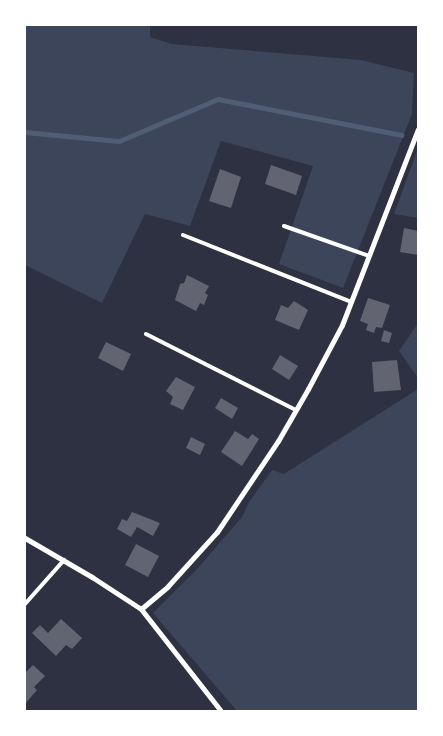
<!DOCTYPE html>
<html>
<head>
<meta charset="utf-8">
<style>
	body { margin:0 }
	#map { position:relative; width:443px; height:736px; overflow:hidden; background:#2d3142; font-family:Montserrat,sans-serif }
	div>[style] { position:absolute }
	.green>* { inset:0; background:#3c4559 }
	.stream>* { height:5px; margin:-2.5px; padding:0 2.5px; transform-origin:2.5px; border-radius:2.5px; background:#4f5d75 }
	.building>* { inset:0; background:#626471 }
	.service>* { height:4px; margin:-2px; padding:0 2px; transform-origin:2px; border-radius:2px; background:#fff }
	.minor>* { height:5px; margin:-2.5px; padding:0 2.5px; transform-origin:2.5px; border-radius:2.5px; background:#fff }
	span { translate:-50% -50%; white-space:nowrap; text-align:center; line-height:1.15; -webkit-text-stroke:4px #fff; paint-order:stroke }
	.frame { position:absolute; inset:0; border:26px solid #fff; pointer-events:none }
</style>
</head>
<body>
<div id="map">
	<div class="green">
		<i style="clip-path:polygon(25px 25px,150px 25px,150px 37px,172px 44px,361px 60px,414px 73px,412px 114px,343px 288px,279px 264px,313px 166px,221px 141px,190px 226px,145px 214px,102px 303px,25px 265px)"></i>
		<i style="clip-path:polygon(418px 148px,418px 218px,394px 214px)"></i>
		<i style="clip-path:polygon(418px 323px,418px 378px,399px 351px)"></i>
		<i style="clip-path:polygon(418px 389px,418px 711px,237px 711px,153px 613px,197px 569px,242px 517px,249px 502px,272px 470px,284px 474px)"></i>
	</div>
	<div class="stream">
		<i style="left:25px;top:132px;width:94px;rotate:5.5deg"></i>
		<i style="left:119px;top:141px;width:108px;rotate:-23deg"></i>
		<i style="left:218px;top:99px;width:187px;rotate:11.1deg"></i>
	</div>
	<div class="building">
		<i style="clip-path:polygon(271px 165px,302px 176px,296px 195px,265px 184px)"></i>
		<i style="clip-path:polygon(220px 169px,241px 177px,231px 208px,209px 201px)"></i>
		<i style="clip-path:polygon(404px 228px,418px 231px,418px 255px,400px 252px)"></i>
		<i style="clip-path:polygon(187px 275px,209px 286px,205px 293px,208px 295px,204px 305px,200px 303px,196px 311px,175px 300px,180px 284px,184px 283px)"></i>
		<i style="clip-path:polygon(368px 298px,390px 305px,382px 328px,376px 327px,374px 333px,366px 330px,368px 324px,360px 321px)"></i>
		<i style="clip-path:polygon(294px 301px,308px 310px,299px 330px,275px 320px,281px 305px,288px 308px)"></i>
		<i style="clip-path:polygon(384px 330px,392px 333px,389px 343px,381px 341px)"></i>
		<i style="clip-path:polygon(106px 342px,131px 354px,123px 371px,98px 358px)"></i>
		<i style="clip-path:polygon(280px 355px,298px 366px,289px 380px,272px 369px)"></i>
		<i style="clip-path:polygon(397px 360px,401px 390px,374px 392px,372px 362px)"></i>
		<i style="clip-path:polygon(176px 377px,195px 387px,183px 410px,170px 404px,173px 397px,166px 391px)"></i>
		<i style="clip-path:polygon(221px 398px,238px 408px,232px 419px,215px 408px)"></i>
		<i style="clip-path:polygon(235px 431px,248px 439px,252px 434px,259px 439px,242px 466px,221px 452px)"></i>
		<i style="clip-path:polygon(191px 437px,205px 444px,200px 455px,186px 448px)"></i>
		<i style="clip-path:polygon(132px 512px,160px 523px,153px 536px,137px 527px,131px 537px,117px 529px,122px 519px,127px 521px)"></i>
		<i style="clip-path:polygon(136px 544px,159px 556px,148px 577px,125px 565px)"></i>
		<i style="clip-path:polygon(61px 619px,82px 638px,72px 649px,66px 645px,56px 656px,32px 633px,40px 625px,48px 633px)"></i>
		<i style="clip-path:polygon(33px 665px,45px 676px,34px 687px,37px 690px,25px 704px,25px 673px)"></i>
	</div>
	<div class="service">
		<i style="left:284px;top:226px;width:90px;rotate:19.4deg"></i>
		<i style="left:183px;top:235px;width:181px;rotate:21.7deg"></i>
		<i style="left:146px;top:334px;width:168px;rotate:26.9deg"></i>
		<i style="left:25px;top:604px;width:59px;rotate:-48.4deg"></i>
	</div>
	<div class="minor">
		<i style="left:25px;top:538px;width:78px;rotate:30.2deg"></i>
		<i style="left:92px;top:577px;width:59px;rotate:33.1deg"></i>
		<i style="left:141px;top:609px;width:130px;rotate:51.9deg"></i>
		<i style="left:141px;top:609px;width:35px;rotate:-40deg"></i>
		<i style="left:168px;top:586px;width:73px;rotate:-47.8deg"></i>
		<i style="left:217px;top:532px;width:110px;rotate:-56.2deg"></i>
		<i style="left:278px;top:441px;width:60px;rotate:-60deg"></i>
		<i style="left:308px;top:389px;width:72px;rotate:-62deg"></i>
		<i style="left:342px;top:325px;width:210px;rotate:-68.8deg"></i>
	</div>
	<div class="frame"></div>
</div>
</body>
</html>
